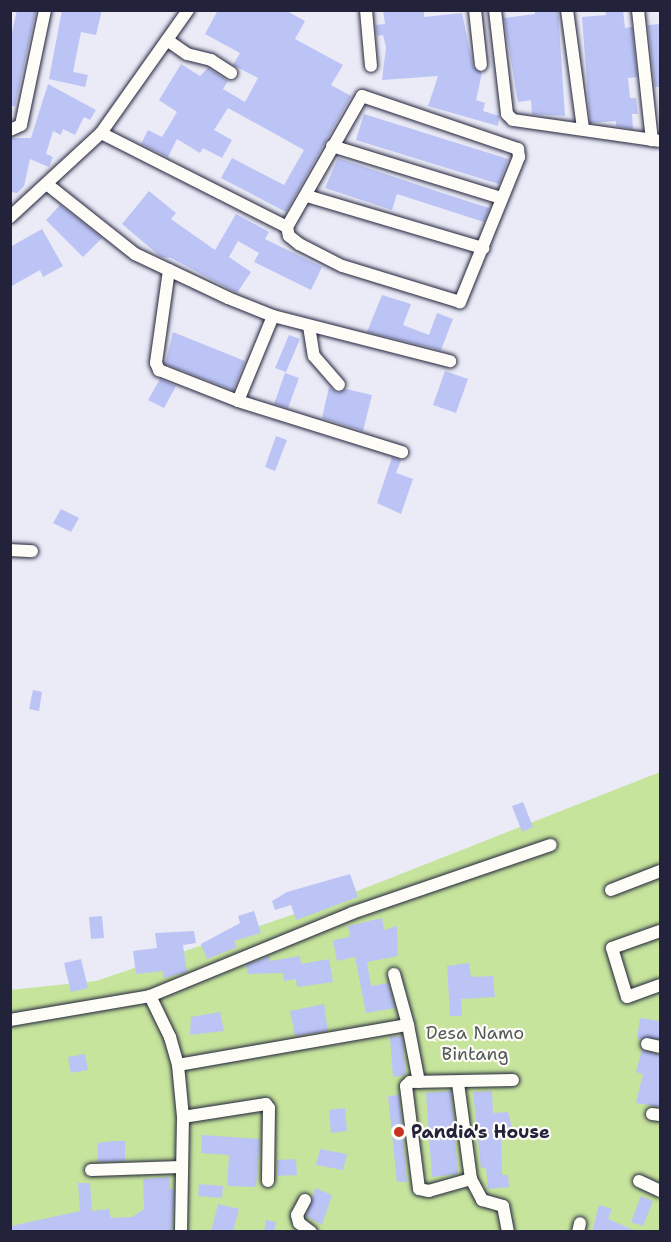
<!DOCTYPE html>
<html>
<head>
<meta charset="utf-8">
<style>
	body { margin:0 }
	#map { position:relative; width:671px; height:1242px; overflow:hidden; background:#eaebf7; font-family:"Shantell Sans",sans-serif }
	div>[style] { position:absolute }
	.green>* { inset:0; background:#c6e49c }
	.building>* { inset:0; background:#bcc4f6 }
	.roads { filter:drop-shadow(0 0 2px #22223b) drop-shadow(0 0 2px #22223b) }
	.minor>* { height:12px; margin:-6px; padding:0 6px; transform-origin:6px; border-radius:6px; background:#fdfcf7 }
	.dots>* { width:16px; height:16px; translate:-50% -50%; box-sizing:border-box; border:3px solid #fdfcf7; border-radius:50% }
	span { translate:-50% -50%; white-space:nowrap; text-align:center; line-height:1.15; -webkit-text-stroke:4.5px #fdfcf7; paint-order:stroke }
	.park-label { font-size:18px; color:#535c58 }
	.poi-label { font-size:18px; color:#22223b; font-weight:700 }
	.left { translate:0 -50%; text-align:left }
	.frame { position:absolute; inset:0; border:12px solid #22223b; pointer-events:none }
</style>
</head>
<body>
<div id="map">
	<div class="green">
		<i style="clip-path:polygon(660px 772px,660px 1231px,11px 1231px,10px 990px,96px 981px,327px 903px)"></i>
	</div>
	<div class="building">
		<i style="clip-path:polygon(17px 10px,36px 10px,15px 106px,10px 106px,10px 41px)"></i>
		<i style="clip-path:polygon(62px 10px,102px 10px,96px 35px,81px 32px,73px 72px,88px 75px,85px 87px,49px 79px)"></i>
		<i style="clip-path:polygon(218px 10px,285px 10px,305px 21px,295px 39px,343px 65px,331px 85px,351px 96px,286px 212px,221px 178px,232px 158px,284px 185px,304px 150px,228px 108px,214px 130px,232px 140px,222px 158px,203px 148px,200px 153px,177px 139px,168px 157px,141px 144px,148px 130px,162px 137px,177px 112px,159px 100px,181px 64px,200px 76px,208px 68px,228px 81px,223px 89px,245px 102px,258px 78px,233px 65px,240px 53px,205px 34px)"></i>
		<i style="clip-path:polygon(383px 10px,424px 10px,424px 17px,462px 13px,473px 66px,482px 73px,476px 100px,485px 103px,483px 111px,499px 116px,498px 126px,428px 106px,438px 76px,382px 80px,386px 47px,383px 35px,377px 36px,376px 25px,385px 24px)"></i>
		<i style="clip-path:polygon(535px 10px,558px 10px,565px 116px,532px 114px,531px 100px,518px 102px,504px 18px,535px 14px)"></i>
		<i style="clip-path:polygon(605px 10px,623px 10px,625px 28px,632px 27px,637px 77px,628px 78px,630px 98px,636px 98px,638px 114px,632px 114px,633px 129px,616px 126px,616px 121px,590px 123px,582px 17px,606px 15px)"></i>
		<i style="clip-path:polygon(660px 24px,660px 87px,655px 87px,648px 25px)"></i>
		<i style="clip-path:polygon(48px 84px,96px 110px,90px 120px,84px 117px,75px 135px,63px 129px,61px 135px,53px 131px,46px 154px,53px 157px,49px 167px,30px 159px,24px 186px,17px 193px,10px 192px,10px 138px,31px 138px)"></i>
		<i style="clip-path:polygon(364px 114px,508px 159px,499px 184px,356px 140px)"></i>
		<i style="clip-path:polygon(338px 158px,442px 193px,489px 208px,484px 222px,397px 194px,392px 210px,325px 188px)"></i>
		<i style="clip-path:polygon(149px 191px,176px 213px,171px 219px,215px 250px,236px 214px,269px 232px,265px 239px,322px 267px,311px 290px,254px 262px,259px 253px,238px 241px,229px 257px,251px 272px,237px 293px,171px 258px,161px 257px,122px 224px)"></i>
		<i style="clip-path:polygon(60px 205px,102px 238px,83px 257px,46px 220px)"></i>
		<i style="clip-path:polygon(42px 229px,63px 266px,43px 277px,40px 270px,10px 287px,10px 247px)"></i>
		<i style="clip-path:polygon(382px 295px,411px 304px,403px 325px,429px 335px,437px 313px,453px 319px,441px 350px,367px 332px)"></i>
		<i style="clip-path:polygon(173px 332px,245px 361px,233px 390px,165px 364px)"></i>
		<i style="clip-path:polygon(289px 335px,300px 339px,286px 372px,275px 368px)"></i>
		<i style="clip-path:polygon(445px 371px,468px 379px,456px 413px,433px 405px)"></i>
		<i style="clip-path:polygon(285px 373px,299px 378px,288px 408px,274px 404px)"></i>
		<i style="clip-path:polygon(160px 379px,176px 386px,164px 408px,148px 400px)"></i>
		<i style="clip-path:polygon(329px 387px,337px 393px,346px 389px,372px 395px,363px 431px,322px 418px)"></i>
		<i style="clip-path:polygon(276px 436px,287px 440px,275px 471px,265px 467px)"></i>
		<i style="clip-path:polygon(392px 457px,401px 460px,396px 473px,413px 479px,401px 514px,377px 503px)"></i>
		<i style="clip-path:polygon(61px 509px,79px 518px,71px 532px,53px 523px)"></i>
		<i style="clip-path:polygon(33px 690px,42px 692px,39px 711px,29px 709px)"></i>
		<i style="clip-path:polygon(523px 802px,533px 827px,522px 832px,512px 806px)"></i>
		<i style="clip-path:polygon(350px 874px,358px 897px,296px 920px,291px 905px,275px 910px,272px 901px,287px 892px)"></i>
		<i style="clip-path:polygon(254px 911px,261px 933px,234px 941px,237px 947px,207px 959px,201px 944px,240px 923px,238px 916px)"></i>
		<i style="clip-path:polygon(102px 916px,104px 938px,91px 939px,89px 917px)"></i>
		<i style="clip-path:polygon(382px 918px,384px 930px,397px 926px,398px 956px,367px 962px,371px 986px,388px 983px,395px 1008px,366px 1013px,355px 957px,337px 961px,333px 940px,350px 937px,348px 926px)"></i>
		<i style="clip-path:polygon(194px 931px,196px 943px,183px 945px,187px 972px,164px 978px,163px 971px,136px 974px,133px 951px,157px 948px,155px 933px)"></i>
		<i style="clip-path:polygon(270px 956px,270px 961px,300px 956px,301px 964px,329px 959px,333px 982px,297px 987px,296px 979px,284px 981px,283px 973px,248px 974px,246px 965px)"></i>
		<i style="clip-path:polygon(81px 959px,88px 988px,71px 992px,64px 963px)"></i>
		<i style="clip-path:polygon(469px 963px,471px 977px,493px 976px,495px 997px,461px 999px,462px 1016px,450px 1016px,447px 966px)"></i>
		<i style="clip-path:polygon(324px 1004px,328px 1031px,295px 1036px,290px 1011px)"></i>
		<i style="clip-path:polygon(220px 1012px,224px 1031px,190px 1035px,191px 1017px)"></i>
		<i style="clip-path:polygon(640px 1018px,660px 1021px,660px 1039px,637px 1039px)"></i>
		<i style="clip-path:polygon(402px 1036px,406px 1075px,393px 1077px,390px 1037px)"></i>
		<i style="clip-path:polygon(642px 1050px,660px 1055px,660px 1107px,636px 1103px,643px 1074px,636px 1072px)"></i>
		<i style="clip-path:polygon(85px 1054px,88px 1070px,71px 1073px,68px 1057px)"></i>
		<i style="clip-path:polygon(451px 1091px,458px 1174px,432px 1177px,426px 1093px)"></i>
		<i style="clip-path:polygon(492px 1091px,493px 1113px,508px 1112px,514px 1136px,501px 1137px,502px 1175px,508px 1175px,509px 1187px,488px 1189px,486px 1168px,481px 1168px,473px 1092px)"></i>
		<i style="clip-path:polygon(399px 1095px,407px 1182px,397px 1182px,388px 1096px)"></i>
		<i style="clip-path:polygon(345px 1108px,347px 1131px,331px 1133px,329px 1110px)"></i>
		<i style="clip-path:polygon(202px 1135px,260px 1139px,256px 1187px,227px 1186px,229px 1155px,201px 1153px)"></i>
		<i style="clip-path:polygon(112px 1141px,125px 1141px,125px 1161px,97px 1162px,98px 1143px)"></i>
		<i style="clip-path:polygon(320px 1149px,347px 1154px,343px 1170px,316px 1165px)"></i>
		<i style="clip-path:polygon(296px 1159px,297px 1175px,277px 1176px,277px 1160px)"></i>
		<i style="clip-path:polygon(169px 1177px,170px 1189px,174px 1189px,172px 1232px,12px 1232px,11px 1226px,80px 1211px,78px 1183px,90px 1183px,92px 1211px,109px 1209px,111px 1218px,132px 1217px,144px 1209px,143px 1179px)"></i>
		<i style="clip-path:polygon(199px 1184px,223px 1186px,222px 1198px,198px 1196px)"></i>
		<i style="clip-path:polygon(315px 1188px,332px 1195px,322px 1225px,306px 1216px)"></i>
		<i style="clip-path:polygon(641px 1196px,653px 1201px,643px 1226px,631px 1222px)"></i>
		<i style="clip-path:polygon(218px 1204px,239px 1209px,233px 1232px,211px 1232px)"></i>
		<i style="clip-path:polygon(599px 1205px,612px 1209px,608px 1219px,638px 1232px,592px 1232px)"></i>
		<i style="clip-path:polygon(266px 1220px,276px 1222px,274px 1232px,264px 1232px)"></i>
	</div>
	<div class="roads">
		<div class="minor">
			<i style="left:366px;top:10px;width:56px;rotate:84.9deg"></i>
			<i style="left:475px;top:10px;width:55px;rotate:83.8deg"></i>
			<i style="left:495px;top:10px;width:105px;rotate:83.4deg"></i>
			<i style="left:507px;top:114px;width:8px;rotate:45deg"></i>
			<i style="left:513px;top:120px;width:148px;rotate:8.1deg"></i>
			<i style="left:567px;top:10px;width:120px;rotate:82.3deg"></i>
			<i style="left:638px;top:10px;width:131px;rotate:83.9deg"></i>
			<i style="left:167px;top:40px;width:24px;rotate:35deg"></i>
			<i style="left:187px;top:54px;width:25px;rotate:14deg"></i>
			<i style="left:211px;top:60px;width:24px;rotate:33deg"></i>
			<i style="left:10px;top:130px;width:12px;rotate:-24deg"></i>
			<i style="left:21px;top:125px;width:117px;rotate:-78.2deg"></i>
			<i style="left:101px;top:133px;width:208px;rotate:26.8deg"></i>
			<i style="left:287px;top:227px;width:151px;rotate:-60.2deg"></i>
			<i style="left:362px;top:96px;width:165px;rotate:18.8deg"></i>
			<i style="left:518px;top:149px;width:8px;rotate:83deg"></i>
			<i style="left:519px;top:157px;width:157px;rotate:112.1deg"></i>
			<i style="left:460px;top:302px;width:123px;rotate:-163deg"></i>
			<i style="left:342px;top:266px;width:48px;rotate:-152.9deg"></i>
			<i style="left:299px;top:244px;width:13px;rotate:-141deg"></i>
			<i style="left:289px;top:236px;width:9px;rotate:-103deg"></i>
			<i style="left:332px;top:146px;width:177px;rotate:17.1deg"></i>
			<i style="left:48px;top:185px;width:111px;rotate:38.4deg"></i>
			<i style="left:135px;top:254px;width:103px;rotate:25.3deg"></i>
			<i style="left:228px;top:298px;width:48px;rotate:21.8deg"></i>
			<i style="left:273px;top:316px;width:183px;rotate:14.3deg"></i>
			<i style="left:307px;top:196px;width:184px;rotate:16.5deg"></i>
			<i style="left:10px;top:217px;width:124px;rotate:-42.7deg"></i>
			<i style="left:101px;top:133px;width:151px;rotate:-54.7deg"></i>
			<i style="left:169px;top:270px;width:94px;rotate:98deg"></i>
			<i style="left:156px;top:363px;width:8px;rotate:67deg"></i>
			<i style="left:159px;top:370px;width:85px;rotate:21.4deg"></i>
			<i style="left:238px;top:401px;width:172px;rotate:17.3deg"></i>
			<i style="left:309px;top:326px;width:30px;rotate:81deg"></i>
			<i style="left:314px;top:356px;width:38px;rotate:49deg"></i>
			<i style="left:238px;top:401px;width:92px;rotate:-67.6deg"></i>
			<i style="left:10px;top:550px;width:22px;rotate:3deg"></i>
			<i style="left:611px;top:890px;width:53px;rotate:-21.2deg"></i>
			<i style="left:660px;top:931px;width:51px;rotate:160.5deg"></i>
			<i style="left:612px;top:948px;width:51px;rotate:73deg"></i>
			<i style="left:627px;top:997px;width:35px;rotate:-20deg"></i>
			<i style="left:394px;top:974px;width:53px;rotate:74.6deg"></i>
			<i style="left:150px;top:996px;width:46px;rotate:64deg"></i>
			<i style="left:170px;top:1037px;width:29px;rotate:74deg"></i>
			<i style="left:178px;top:1065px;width:52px;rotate:84.5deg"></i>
			<i style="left:183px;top:1117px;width:115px;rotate:91deg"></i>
			<i style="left:10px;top:1020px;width:142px;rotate:-9.7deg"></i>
			<i style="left:150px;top:996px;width:218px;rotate:-22.3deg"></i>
			<i style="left:352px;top:913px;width:210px;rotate:-18.9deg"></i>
			<i style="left:647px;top:1044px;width:13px;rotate:13deg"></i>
			<i style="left:178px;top:1065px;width:233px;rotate:-9.9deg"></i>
			<i style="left:408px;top:1025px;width:58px;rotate:79.1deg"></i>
			<i style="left:458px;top:1083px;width:97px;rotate:82.3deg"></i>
			<i style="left:471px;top:1179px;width:24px;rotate:62deg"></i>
			<i style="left:482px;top:1200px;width:22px;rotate:16deg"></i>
			<i style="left:503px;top:1206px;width:26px;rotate:79deg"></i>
			<i style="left:652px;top:1114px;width:8px;rotate:7deg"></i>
			<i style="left:183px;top:1117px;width:84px;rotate:-8.9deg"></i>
			<i style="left:266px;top:1104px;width:5px;rotate:53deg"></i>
			<i style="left:269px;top:1108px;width:73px;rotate:90.8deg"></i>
			<i style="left:91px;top:1170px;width:91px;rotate:-1.9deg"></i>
			<i style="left:471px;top:1179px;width:44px;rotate:164.1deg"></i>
			<i style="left:429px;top:1191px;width:10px;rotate:-169deg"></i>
			<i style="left:419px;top:1189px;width:104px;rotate:-97.2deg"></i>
			<i style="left:406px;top:1086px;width:6px;rotate:-45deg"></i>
			<i style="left:410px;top:1082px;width:103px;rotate:-1.1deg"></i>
			<i style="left:639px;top:1181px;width:23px;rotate:25deg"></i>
			<i style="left:305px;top:1200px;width:17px;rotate:118deg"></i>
			<i style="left:297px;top:1215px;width:8px;rotate:76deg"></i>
			<i style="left:299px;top:1223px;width:15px;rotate:37deg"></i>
			<i style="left:578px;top:1232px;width:9px;rotate:-77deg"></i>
		</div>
	</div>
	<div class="dots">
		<i style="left:399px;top:1132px;background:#c8321e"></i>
	</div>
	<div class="park-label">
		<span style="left:475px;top:1044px">Desa Namo<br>Bintang</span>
	</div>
	<div class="poi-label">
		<span class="left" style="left:411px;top:1132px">Pandia's House</span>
	</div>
	<div class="frame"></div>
</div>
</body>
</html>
